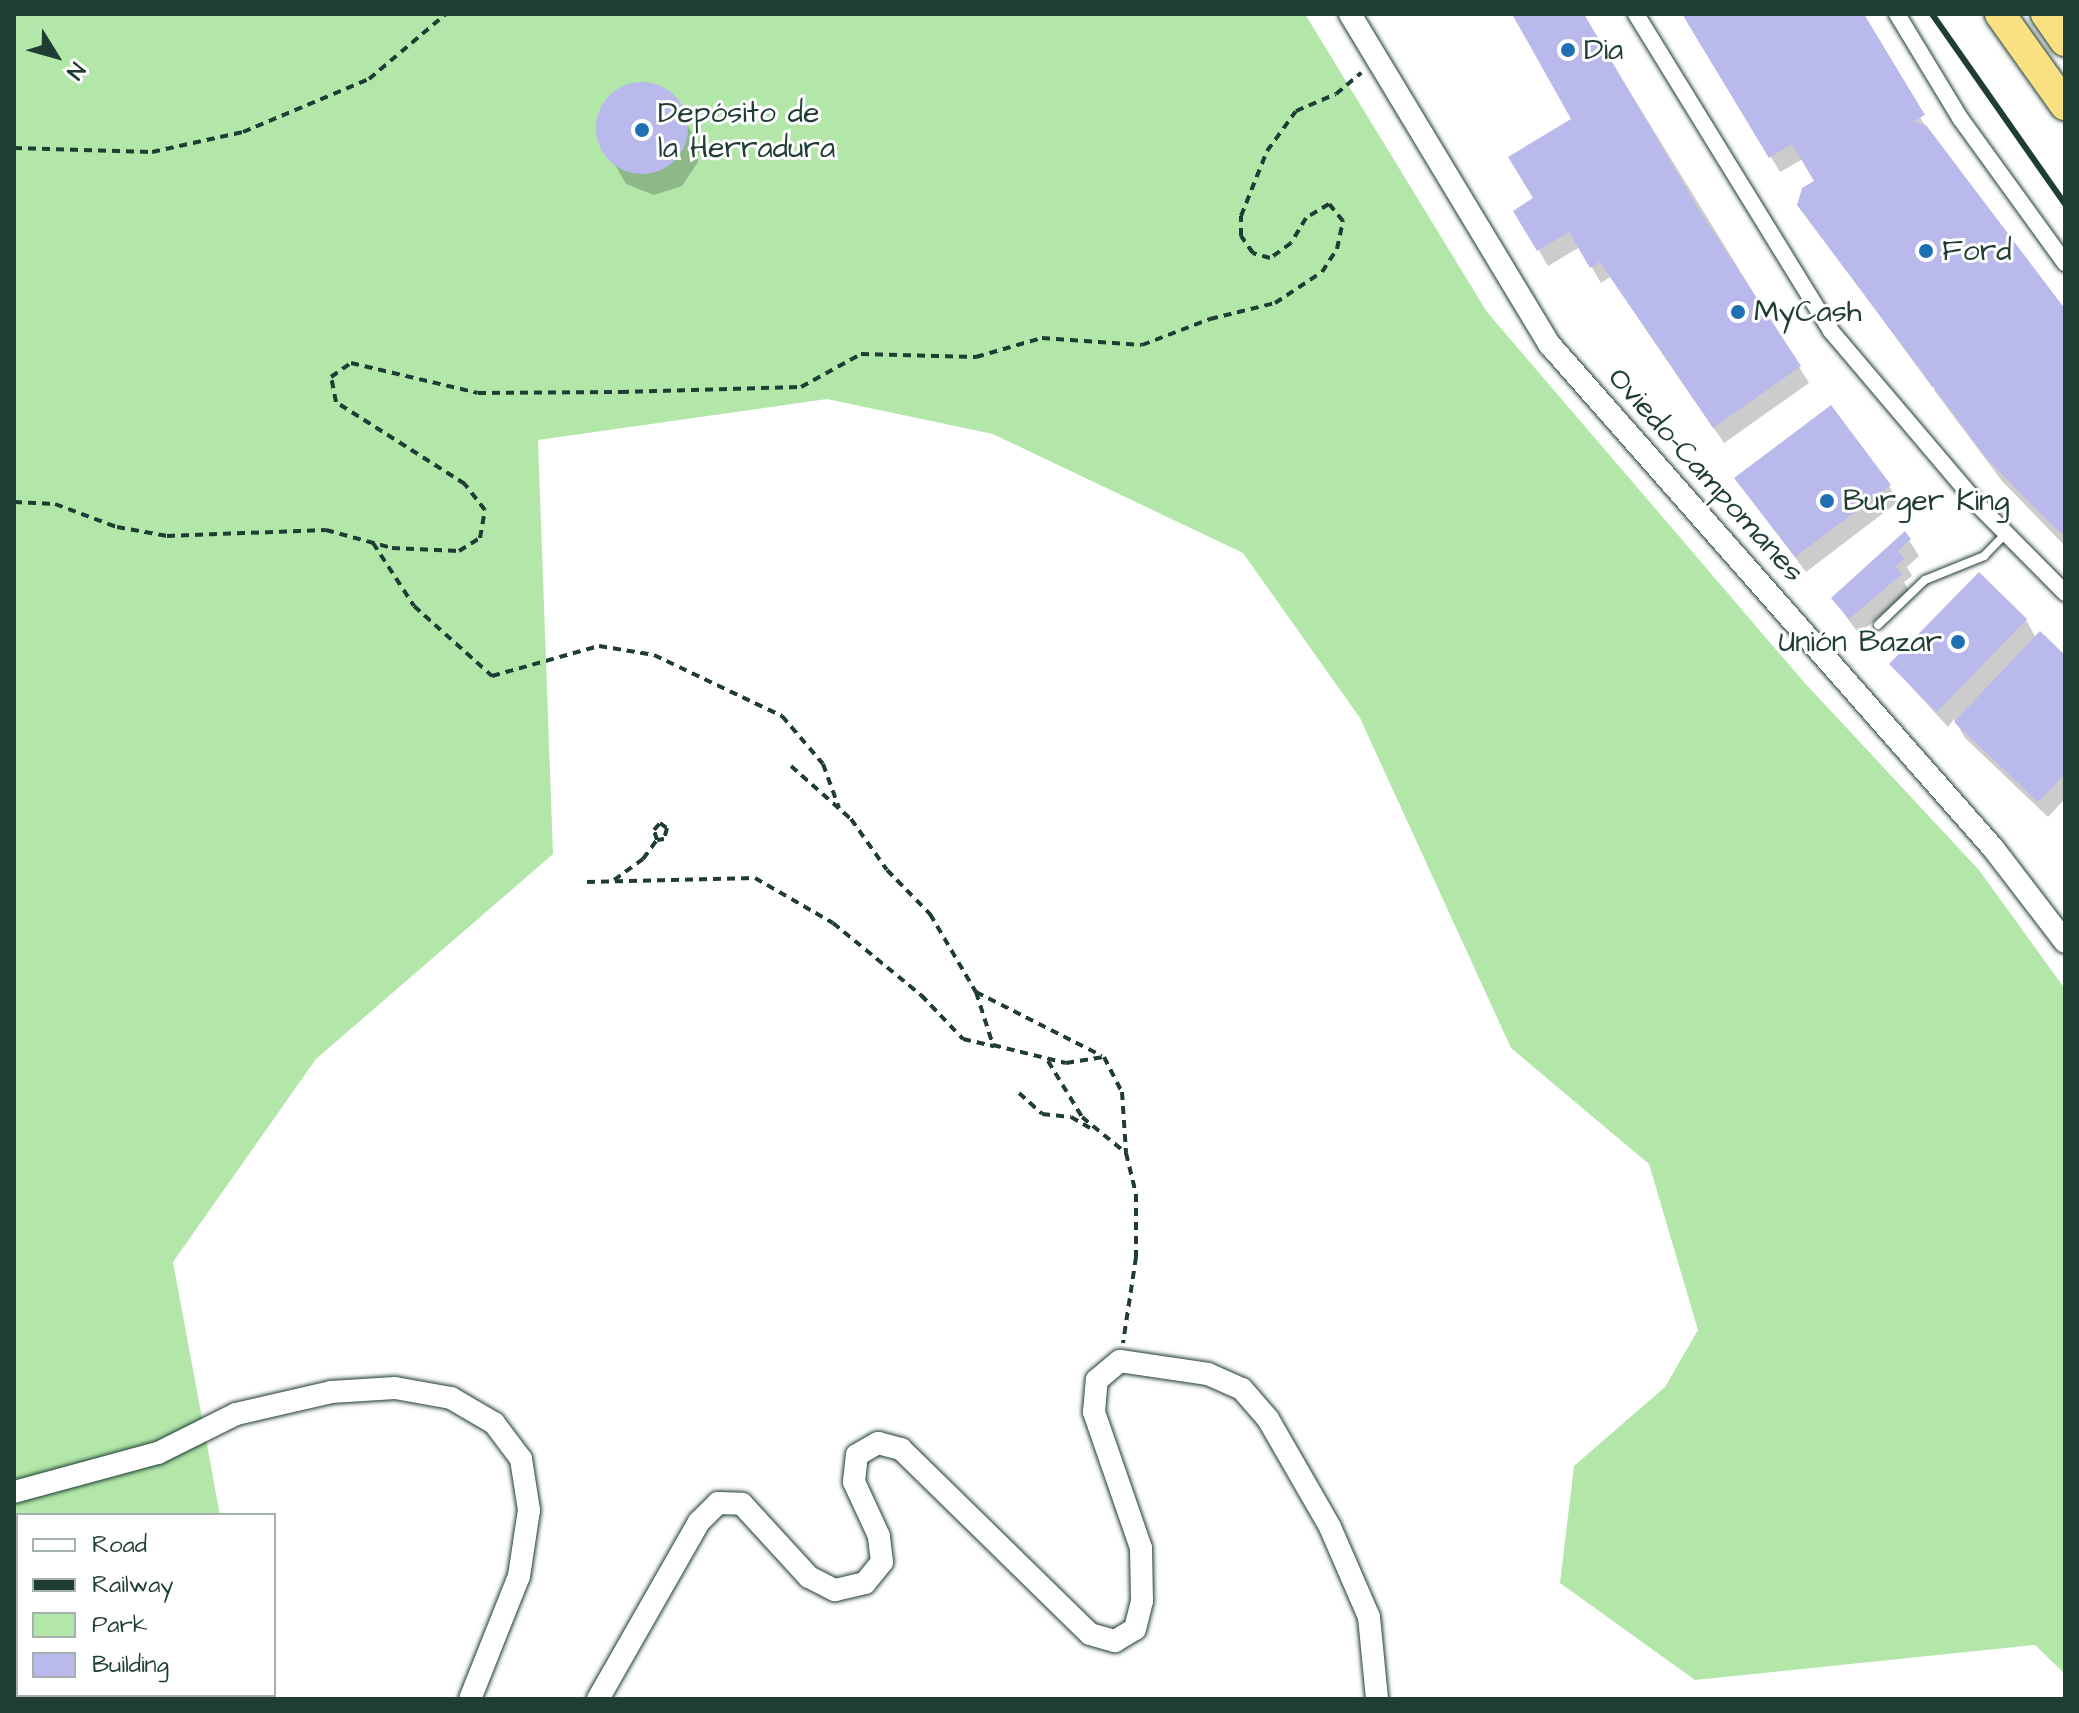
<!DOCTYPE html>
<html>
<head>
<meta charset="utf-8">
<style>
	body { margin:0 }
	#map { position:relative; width:2079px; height:1713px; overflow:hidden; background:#fff; font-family:"Architects Daughter",sans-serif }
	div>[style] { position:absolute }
	.green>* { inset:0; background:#b2e7a9 }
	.shadow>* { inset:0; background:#0003 }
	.building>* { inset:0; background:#b9b9eb }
	.round { border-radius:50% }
	.path>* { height:4px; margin-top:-2px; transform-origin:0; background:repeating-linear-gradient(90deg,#1f3d34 0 8px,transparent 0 14px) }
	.roads { filter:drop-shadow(0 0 2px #1f3d34) drop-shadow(0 0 2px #1f3d34) }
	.lane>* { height:8px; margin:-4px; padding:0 4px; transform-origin:4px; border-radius:4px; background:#fff }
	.street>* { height:16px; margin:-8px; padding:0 8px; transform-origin:8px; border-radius:8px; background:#fff }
	.secondary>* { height:22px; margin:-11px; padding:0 11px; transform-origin:11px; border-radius:11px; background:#fff }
	.highway>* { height:30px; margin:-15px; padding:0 15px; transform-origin:15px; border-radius:15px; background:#f9e181 }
	.rail>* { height:6px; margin:-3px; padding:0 3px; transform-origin:3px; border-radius:3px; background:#1f3d34 }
	.dots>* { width:22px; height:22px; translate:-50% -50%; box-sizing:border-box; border:4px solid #fff; border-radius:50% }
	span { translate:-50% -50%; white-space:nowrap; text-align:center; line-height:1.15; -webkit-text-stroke:6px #fff; paint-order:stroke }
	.poi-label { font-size:30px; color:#1f3d34 }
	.left { translate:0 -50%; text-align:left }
	.right { translate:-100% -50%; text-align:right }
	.street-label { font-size:30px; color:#1f3d34 }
	.frame { position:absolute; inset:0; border:16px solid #1f3d34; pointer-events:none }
	.legend { position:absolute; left:16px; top:1513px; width:260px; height:184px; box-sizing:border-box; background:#fff; border:2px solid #a5b1ae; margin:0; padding:10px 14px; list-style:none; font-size:24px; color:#1f3d34 }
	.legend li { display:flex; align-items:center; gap:16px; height:40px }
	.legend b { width:40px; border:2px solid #a5b1ae }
	.north { position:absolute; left:16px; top:16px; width:80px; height:80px; -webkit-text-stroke:6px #fff; paint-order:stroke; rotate:127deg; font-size:22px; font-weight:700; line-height:32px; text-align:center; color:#1f3d34 }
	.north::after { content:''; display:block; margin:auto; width:28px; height:36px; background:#1f3d34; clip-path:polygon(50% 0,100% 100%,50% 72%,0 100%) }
</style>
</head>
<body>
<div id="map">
	<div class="green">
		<i style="clip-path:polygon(14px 14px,1305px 14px,1487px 312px,1803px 681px,1979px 870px,2065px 989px,2065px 1674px,2035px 1645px,1695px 1680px,1560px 1583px,1574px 1466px,1665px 1387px,1698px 1330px,1649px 1164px,1511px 1048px,1360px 718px,1243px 553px,993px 434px,827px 399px,538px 440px,553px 854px,316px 1059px,173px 1262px,220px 1515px,18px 1515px,18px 1695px,262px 1699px,14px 1699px)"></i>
	</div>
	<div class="shadow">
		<i style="clip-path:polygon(1514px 14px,1582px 14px,1809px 383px,1724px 443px,1610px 277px,1601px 283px,1580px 247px,1548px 266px,1516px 211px,1536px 199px,1573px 120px)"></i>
		<i style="clip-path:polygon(1684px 14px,1862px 14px,1929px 133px,2051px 297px,1932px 387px,1799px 205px,1816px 182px,1803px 159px,1780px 172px)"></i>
		<i style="clip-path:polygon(638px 84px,665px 90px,675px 99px,699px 148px,698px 162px,682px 186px,654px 195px,626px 184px,598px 135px,604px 106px,624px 87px)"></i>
		<i style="clip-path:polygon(2054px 300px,2065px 312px,2065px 546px,2002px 481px,1934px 390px)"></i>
		<i style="clip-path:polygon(1736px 479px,1889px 486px,1898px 502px,1806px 572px)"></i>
		<i style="clip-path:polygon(1909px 540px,1919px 556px,1907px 567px,1912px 576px,1904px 582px,1909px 591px,1859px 634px,1833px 599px)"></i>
		<i style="clip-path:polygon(2026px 620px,2036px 638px,2065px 657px,2065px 799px,2048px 817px,1965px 738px,1954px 719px,1948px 727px,1891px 665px)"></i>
	</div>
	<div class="building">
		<i style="clip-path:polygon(1512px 14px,1584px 14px,1696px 205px,1801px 366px,1713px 428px,1600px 262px,1590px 268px,1569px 232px,1537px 251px,1513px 211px,1533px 198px,1508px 157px,1571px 119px)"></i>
		<i style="clip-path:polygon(1682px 14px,1864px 14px,1925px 115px,1912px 122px,1926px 125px,2065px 309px,2065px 532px,2060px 533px,1987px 459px,1797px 205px,1802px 188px,1814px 181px,1792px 144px,1769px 158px)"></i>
		<i class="round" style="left:596px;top:82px;width:92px;height:92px"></i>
		<i style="clip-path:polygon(1831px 405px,1891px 485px,1795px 557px,1734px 478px)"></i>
		<i style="clip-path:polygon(1905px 531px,1911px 539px,1898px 551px,1905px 559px,1895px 566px,1902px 574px,1849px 619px,1831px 598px)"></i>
		<i style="clip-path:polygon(1979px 572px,2027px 619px,1937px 712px,1889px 664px)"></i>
		<i style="clip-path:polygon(2040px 631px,2065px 655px,2065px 774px,2038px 802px,1954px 722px)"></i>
	</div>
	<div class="path">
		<i style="left:14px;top:148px;width:138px;rotate:1.7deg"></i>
		<i style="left:152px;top:152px;width:93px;rotate:-12.4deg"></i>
		<i style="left:243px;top:132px;width:137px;rotate:-22.8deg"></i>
		<i style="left:369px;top:79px;width:101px;rotate:-40.2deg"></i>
		<i style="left:14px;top:502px;width:41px;rotate:2.8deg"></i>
		<i style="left:55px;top:504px;width:66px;rotate:20.4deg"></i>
		<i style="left:117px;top:527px;width:51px;rotate:10.2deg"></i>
		<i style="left:167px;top:536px;width:159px;rotate:-2.2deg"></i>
		<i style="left:326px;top:530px;width:68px;rotate:15.3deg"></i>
		<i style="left:392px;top:548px;width:67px;rotate:2.6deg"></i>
		<i style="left:459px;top:551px;width:25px;rotate:-32deg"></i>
		<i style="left:480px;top:538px;width:28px;rotate:-80deg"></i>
		<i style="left:485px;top:510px;width:33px;rotate:-128deg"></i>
		<i style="left:465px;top:484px;width:153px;rotate:-147.6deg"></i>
		<i style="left:336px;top:402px;width:25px;rotate:-101deg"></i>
		<i style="left:331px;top:377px;width:24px;rotate:-35deg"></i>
		<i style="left:351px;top:363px;width:130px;rotate:13.3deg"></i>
		<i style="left:478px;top:393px;width:143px;rotate:-0.4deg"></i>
		<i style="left:621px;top:392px;width:180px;rotate:-1.6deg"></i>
		<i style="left:801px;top:387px;width:68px;rotate:-28.8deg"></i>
		<i style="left:861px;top:354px;width:115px;rotate:1.5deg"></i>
		<i style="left:976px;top:357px;width:69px;rotate:-16.1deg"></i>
		<i style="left:1042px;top:338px;width:100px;rotate:4deg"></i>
		<i style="left:1142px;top:345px;width:73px;rotate:-20.9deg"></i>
		<i style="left:1210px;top:319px;width:67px;rotate:-13.8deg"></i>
		<i style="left:1275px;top:303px;width:56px;rotate:-33.4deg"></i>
		<i style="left:1322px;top:272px;width:27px;rotate:-57deg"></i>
		<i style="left:1337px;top:249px;width:29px;rotate:-78deg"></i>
		<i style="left:1343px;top:221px;width:22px;rotate:-129deg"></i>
		<i style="left:1329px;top:204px;width:27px;rotate:149deg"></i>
		<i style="left:1306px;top:218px;width:29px;rotate:121deg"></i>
		<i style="left:1291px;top:243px;width:26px;rotate:144deg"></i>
		<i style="left:1270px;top:258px;width:18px;rotate:-164deg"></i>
		<i style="left:1253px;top:253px;width:21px;rotate:-125deg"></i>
		<i style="left:1241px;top:236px;width:20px;rotate:-90deg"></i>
		<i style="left:1241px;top:216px;width:70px;rotate:-68.2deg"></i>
		<i style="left:1267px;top:151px;width:49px;rotate:-54.1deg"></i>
		<i style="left:1296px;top:111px;width:43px;rotate:-23deg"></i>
		<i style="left:1336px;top:94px;width:33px;rotate:-40deg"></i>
		<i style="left:373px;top:543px;width:75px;rotate:56.9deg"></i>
		<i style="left:414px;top:606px;width:105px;rotate:41.9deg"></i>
		<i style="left:492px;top:676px;width:111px;rotate:-15.7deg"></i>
		<i style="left:599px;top:646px;width:56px;rotate:9.3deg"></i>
		<i style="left:654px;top:655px;width:142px;rotate:25.5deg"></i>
		<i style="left:782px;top:716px;width:63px;rotate:49.5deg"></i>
		<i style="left:823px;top:764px;width:47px;rotate:70deg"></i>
		<i style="left:791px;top:766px;width:80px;rotate:41.5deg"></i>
		<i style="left:851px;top:819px;width:62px;rotate:54.8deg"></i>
		<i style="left:887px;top:870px;width:62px;rotate:45.7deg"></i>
		<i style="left:930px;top:914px;width:91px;rotate:59.5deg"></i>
		<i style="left:976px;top:992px;width:56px;rotate:72.2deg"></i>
		<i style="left:993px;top:1045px;width:75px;rotate:13.9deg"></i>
		<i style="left:1066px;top:1063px;width:38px;rotate:-9deg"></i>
		<i style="left:1104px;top:1057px;width:39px;rotate:63deg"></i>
		<i style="left:1122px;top:1092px;width:61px;rotate:86.2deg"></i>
		<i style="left:614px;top:880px;width:36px;rotate:-36deg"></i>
		<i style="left:643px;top:859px;width:24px;rotate:-54deg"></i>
		<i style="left:657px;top:840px;width:10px;rotate:-107deg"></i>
		<i style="left:654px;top:830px;width:9px;rotate:-49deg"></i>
		<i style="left:660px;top:823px;width:9px;rotate:36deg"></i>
		<i style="left:667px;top:828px;width:11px;rotate:105deg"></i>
		<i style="left:664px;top:839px;width:7px;rotate:172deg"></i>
		<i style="left:587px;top:882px;width:168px;rotate:-1.4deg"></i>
		<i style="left:755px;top:878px;width:90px;rotate:30deg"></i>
		<i style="left:833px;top:923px;width:114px;rotate:39.3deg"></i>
		<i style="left:921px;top:995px;width:61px;rotate:46.3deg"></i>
		<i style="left:963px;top:1039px;width:32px;rotate:13deg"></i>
		<i style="left:976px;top:992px;width:141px;rotate:26.9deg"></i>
		<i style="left:1048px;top:1061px;width:66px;rotate:58.7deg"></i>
		<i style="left:1082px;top:1117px;width:57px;rotate:39.3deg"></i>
		<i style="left:1126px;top:1153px;width:42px;rotate:76.3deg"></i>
		<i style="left:1136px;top:1194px;width:63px;rotate:90deg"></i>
		<i style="left:1136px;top:1257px;width:87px;rotate:98.6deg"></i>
		<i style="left:1019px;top:1093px;width:31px;rotate:42deg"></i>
		<i style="left:1042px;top:1114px;width:29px;rotate:6deg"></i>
		<i style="left:1071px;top:1117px;width:22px;rotate:30deg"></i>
	</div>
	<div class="roads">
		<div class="lane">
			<i style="left:1878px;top:625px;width:65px;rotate:-43.8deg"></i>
			<i style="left:1925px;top:580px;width:64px;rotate:-22.1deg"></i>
			<i style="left:1984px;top:556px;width:32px;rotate:-46deg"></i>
		</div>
		<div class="street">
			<i style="left:1636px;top:14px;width:372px;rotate:58.4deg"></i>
			<i style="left:1831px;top:331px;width:231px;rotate:49.7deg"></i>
			<i style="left:1980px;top:507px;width:121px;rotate:45.3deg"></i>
			<i style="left:1897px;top:14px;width:122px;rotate:58.8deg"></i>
			<i style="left:1960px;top:118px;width:179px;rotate:54.1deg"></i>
		</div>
		<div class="secondary">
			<i style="left:1350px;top:14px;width:387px;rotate:58.9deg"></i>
			<i style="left:1550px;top:345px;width:670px;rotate:48.63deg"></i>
			<i style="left:1993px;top:848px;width:118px;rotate:52.5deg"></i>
			<i style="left:14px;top:1492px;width:149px;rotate:-15.2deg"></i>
			<i style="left:158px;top:1453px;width:87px;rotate:-26.6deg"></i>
			<i style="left:236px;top:1414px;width:98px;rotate:-13deg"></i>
			<i style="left:331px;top:1392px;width:64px;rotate:-3.6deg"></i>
			<i style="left:395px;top:1388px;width:57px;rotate:10.1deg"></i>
			<i style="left:451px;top:1398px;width:50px;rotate:30.2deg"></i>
			<i style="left:494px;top:1423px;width:45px;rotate:53.1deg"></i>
			<i style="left:521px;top:1459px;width:52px;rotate:81.1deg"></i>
			<i style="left:529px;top:1510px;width:67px;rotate:98.6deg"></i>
			<i style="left:519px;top:1576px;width:132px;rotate:111.7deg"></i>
			<i style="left:598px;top:1699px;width:204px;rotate:-60.3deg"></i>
			<i style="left:699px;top:1522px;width:27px;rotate:-45deg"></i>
			<i style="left:718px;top:1503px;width:24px;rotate:2deg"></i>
			<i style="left:742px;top:1504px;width:99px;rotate:47.5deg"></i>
			<i style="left:809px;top:1577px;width:29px;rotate:27deg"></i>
			<i style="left:835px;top:1590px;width:31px;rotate:-13deg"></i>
			<i style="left:865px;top:1583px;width:27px;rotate:-51deg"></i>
			<i style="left:882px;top:1562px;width:26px;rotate:-97deg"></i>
			<i style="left:879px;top:1536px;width:60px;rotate:-114.8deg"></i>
			<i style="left:854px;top:1482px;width:27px;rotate:-84deg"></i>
			<i style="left:857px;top:1455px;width:24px;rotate:-30deg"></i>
			<i style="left:878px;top:1443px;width:24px;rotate:15deg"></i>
			<i style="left:901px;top:1449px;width:264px;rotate:44.4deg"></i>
			<i style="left:1090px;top:1634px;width:26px;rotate:16deg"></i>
			<i style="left:1115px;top:1641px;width:23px;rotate:-31deg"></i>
			<i style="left:1135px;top:1629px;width:29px;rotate:-76deg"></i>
			<i style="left:1142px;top:1601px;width:53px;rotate:-91.1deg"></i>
			<i style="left:1141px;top:1548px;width:144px;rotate:-109.1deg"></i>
			<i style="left:1094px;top:1412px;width:32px;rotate:-85deg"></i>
			<i style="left:1097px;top:1380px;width:30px;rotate:-40deg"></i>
			<i style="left:1120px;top:1361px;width:89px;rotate:8.4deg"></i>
			<i style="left:1208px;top:1374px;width:37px;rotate:24deg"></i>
			<i style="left:1242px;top:1389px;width:40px;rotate:49deg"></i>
			<i style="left:1268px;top:1419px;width:125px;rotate:60.1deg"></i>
			<i style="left:1330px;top:1527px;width:98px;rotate:66.6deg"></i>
			<i style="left:1369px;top:1617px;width:82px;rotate:84.4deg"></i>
		</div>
		<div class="highway">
			<i style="left:2000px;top:14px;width:112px;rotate:54.5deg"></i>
			<i style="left:2046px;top:14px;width:33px;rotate:55deg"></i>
		</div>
	</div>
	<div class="rail">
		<i style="left:1932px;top:14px;width:232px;rotate:55deg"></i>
	</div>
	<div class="dots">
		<i style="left:1568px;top:50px;background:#1f6fb2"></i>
		<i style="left:642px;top:130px;background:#1f6fb2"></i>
		<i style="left:1926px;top:251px;background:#1f6fb2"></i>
		<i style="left:1738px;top:312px;background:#1f6fb2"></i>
		<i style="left:1827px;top:501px;background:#1f6fb2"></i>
		<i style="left:1958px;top:642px;background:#1f6fb2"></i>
	</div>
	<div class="poi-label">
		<span class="left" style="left:1584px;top:50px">Dia</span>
		<span class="left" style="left:658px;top:130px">Depósito de<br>la Herradura</span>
		<span class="left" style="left:1942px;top:251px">Ford</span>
		<span class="left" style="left:1754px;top:312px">MyCash</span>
		<span class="left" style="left:1843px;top:501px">Burger King</span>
		<span class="right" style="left:1942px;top:642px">Unión Bazar</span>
	</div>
	<div class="street-label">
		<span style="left:1706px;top:475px;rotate:48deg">Oviedo-Campomanes</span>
	</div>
	<div class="frame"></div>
	<ul class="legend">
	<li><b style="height:10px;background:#fff"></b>Road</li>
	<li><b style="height:10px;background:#1f3d34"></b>Railway</li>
	<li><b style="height:22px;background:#b2e7a9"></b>Park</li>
	<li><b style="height:22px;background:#b9b9eb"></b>Building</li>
	</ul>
	<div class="north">N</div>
</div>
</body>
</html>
